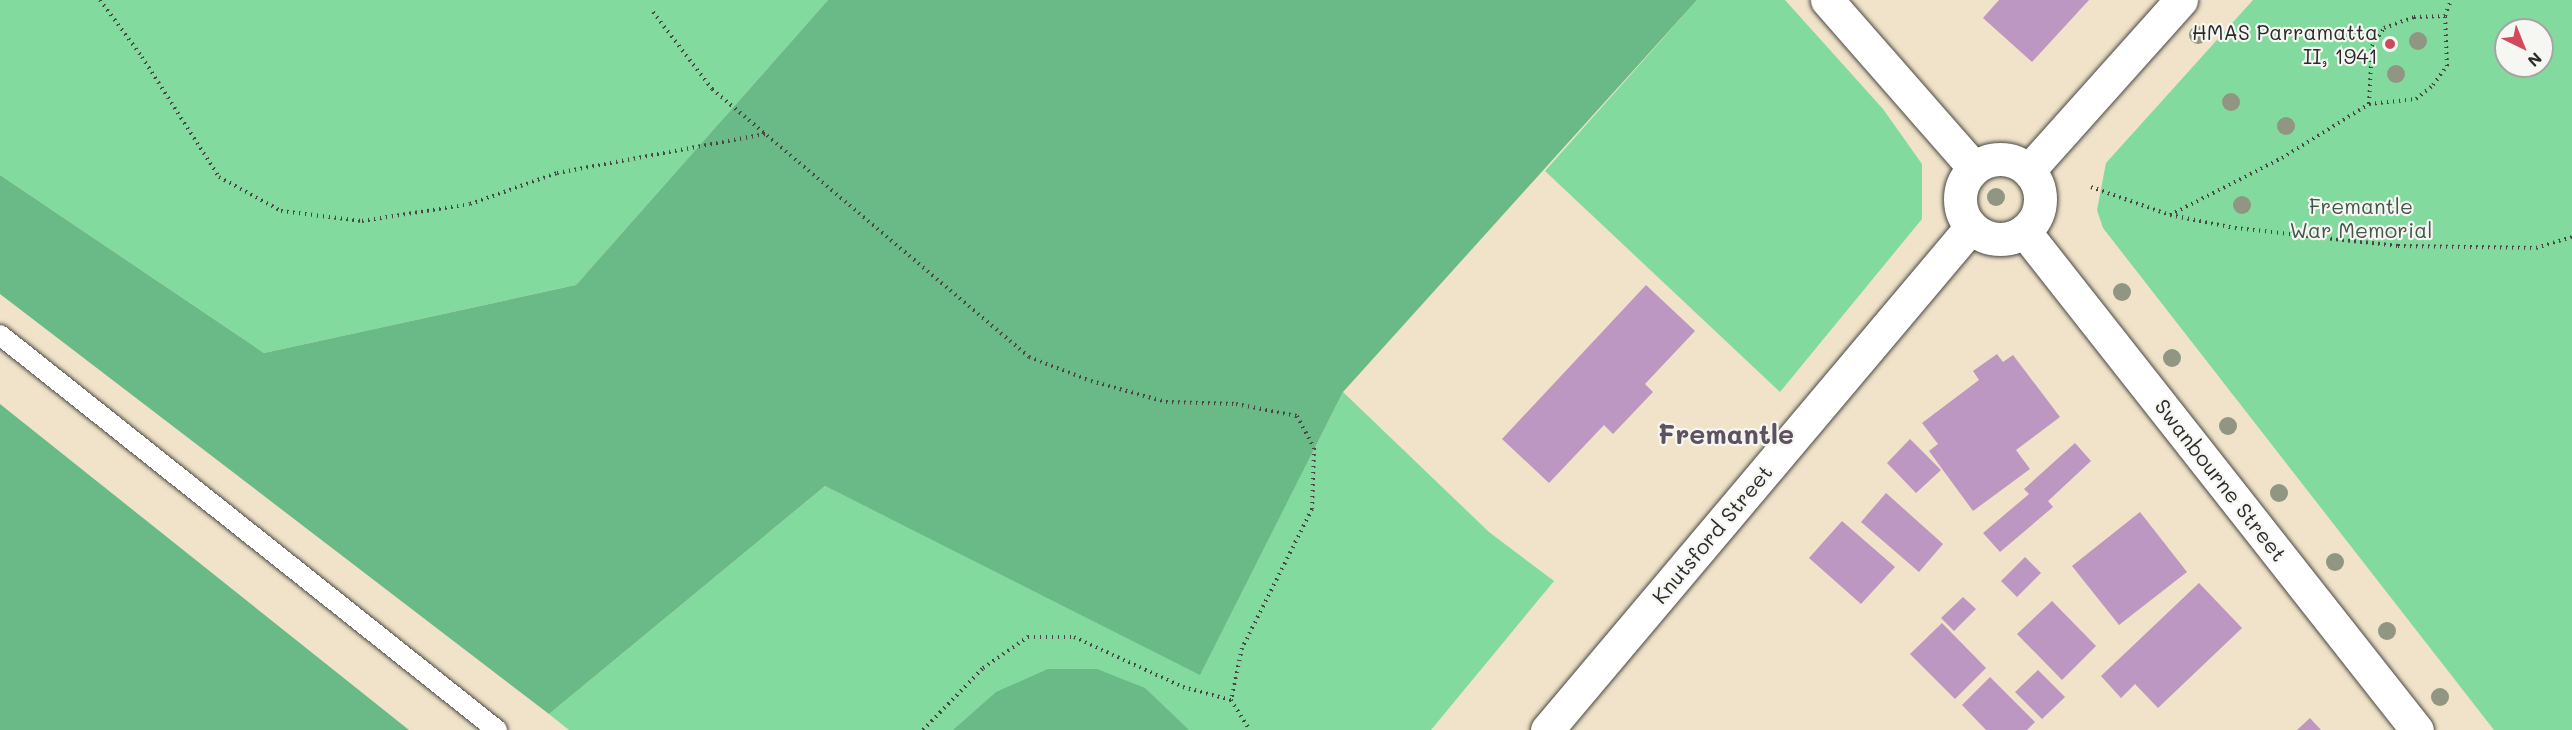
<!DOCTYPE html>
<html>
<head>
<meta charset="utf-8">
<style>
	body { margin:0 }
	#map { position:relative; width:2572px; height:730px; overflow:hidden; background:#f0e3c9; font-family:Mali,sans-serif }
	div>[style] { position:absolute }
	.green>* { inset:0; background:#82da9f }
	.forest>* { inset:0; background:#69ba86 }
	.building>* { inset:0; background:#bc97c1 }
	.path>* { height:4px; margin-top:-2px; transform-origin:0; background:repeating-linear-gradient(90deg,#494743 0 1.5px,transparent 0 6px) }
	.roads { filter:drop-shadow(0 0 2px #494743) drop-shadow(0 0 2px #494743) }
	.lane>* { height:20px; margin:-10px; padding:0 10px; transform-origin:10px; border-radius:10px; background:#fff }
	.street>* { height:33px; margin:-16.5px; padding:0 16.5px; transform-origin:16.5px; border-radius:16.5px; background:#fff }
	.street>.ring { margin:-16.5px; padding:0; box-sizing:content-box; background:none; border:33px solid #fff; border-radius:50% }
	.trees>* { width:18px; height:18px; margin:-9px; border-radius:50%; background:#909682 }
	.dots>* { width:16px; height:16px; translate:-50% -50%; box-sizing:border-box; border:3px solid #f6f6f2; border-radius:50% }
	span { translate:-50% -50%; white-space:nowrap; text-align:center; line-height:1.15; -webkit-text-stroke:4.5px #f6f6f2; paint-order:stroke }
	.poi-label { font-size:21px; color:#2b2b2b }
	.right { translate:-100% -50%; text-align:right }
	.park-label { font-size:21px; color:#415748 }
	.street-label { font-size:21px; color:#2b2b2b }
	.district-label { font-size:27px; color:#5e5160; font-weight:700 }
	.north { position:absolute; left:2494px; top:18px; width:60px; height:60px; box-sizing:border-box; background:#f6f6f2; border:2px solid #a5a5a2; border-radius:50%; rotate:137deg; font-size:16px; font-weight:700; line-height:24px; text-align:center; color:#2b2b2b }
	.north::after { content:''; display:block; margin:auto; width:21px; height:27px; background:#d1495b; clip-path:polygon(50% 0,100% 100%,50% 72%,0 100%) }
</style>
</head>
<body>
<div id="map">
	<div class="green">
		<i style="clip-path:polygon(0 0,828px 0,576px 285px,264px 353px,0 175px)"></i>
		<i style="clip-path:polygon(1697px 0,1785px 0,1883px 109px,1922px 164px,1922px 219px,1780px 392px,1545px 171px)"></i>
		<i style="clip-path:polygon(evenodd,2253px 0,2572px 0,2572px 730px,2494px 730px,2103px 228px,2097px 210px,2106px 163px,2253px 0,2506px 30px,2542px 30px,2542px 66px,2506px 66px,2506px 30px)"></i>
		<i style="clip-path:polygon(1343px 392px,1489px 532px,1554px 581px,1431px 730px,569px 730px,549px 714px,825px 486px,1200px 674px)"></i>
	</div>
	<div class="forest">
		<i style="clip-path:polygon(828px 0,1697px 0,1343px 392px,1200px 675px,825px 486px,549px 714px,0 294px,0 175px,264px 353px,576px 285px)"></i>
		<i style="clip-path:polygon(0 404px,409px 730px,0 730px)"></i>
		<i style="clip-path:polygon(1048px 669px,1097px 669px,1145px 688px,1189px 730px,953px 730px,996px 692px)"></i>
	</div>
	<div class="building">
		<i style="clip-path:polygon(1999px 0,2089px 0,2032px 62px,1983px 18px)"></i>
		<i style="clip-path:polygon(1646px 285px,1695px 331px,1645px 384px,1653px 392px,1613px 434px,1604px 425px,1549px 483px,1502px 439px)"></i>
		<i style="clip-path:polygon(1997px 354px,2003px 362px,2013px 355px,2060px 417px,2016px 450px,2030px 469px,1973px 511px,1929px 451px,1938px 444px,1922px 423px,1979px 380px,1973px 371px)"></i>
		<i style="clip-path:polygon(1910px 439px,1941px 470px,1916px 493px,1887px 463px)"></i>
		<i style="clip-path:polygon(2075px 443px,2091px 461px,2048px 501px,2053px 507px,2000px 552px,1983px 533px,2029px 494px,2024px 489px)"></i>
		<i style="clip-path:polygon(1886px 493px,1943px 544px,1919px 572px,1861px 522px)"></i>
		<i style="clip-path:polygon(2140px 512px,2187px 572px,2119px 625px,2072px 566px)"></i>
		<i style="clip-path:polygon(1842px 521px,1895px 567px,1861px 604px,1809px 558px)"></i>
		<i style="clip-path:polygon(2025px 557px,2041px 573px,2017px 597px,2001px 581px)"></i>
		<i style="clip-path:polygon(2199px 583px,2242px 628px,2158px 708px,2135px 684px,2121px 698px,2101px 676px)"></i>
		<i style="clip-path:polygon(1963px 597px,1976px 609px,1954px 631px,1941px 618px)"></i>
		<i style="clip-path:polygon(2052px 601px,2096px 646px,2062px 680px,2017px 634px)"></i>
		<i style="clip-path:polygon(1942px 623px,1986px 668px,1955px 699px,1910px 654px)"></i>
		<i style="clip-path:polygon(2038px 670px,2065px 697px,2042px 719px,2015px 692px)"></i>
		<i style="clip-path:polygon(1990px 677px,2035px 722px,2027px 730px,1986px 730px,1962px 705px)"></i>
		<i style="clip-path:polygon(2310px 718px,2321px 730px,2297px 730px)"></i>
	</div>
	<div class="path">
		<i style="left:100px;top:0;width:71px;rotate:53.6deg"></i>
		<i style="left:142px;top:57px;width:143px;rotate:57.3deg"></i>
		<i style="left:219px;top:177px;width:71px;rotate:28.7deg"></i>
		<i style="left:281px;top:211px;width:82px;rotate:7deg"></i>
		<i style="left:362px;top:221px;width:109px;rotate:-8.9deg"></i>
		<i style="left:470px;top:204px;width:92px;rotate:-19.6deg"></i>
		<i style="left:557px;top:173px;width:213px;rotate:-10.6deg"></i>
		<i style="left:653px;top:12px;width:97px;rotate:52.5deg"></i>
		<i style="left:712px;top:89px;width:415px;rotate:40.2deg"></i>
		<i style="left:1029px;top:357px;width:66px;rotate:21.2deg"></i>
		<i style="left:1091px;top:381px;width:78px;rotate:15.6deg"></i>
		<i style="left:1166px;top:402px;width:70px;rotate:1.6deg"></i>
		<i style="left:1236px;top:404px;width:62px;rotate:11.1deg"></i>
		<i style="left:1297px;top:416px;width:36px;rotate:62deg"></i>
		<i style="left:1314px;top:448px;width:61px;rotate:91.9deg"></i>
		<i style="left:1312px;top:509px;width:156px;rotate:116.7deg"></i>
		<i style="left:1242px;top:648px;width:53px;rotate:101.9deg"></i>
		<i style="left:1231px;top:700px;width:36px;rotate:58deg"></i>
		<i style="left:2369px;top:104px;width:58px;rotate:-87deg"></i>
		<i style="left:2372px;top:46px;width:22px;rotate:-56deg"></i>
		<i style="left:2384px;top:28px;width:32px;rotate:-20deg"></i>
		<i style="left:2414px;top:17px;width:31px;rotate:-2deg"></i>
		<i style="left:2091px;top:187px;width:84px;rotate:19.5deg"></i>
		<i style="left:2170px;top:215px;width:66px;rotate:11.3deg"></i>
		<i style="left:2235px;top:228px;width:164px;rotate:6.3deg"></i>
		<i style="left:2398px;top:246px;width:138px;rotate:0.8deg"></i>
		<i style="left:2536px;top:248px;width:38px;rotate:-17deg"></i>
		<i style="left:2170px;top:215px;width:126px;rotate:-27deg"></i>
		<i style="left:2282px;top:158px;width:102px;rotate:-31.8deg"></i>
		<i style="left:2369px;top:104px;width:47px;rotate:-6.1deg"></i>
		<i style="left:2416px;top:99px;width:22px;rotate:-39deg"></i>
		<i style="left:2433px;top:85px;width:24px;rotate:-54deg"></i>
		<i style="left:2447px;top:66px;width:50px;rotate:-92.3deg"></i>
		<i style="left:2445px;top:16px;width:17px;rotate:-69deg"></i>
		<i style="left:923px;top:730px;width:86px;rotate:-45.9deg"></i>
		<i style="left:983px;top:668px;width:55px;rotate:-34.6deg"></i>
		<i style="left:1028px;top:637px;width:46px"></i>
		<i style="left:1074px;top:637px;width:120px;rotate:24.6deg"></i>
		<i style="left:1183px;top:687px;width:50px;rotate:15.2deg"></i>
	</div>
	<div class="roads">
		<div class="lane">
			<i style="left:0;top:335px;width:635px;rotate:38.48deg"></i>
		</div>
		<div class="street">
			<i style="left:1827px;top:0;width:223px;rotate:48.8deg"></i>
			<i class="ring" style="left:1960px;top:159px;width:47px;height:47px"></i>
			<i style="left:2029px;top:170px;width:228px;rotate:-48.2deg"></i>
			<i style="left:2024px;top:231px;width:635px;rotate:51.78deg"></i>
			<i style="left:1547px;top:730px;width:658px;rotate:-49.87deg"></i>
		</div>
	</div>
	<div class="trees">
		<i style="left:2198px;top:35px"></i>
		<i style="left:2418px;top:41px"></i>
		<i style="left:2396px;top:74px"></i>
		<i style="left:2231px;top:102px"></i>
		<i style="left:2286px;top:126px"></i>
		<i style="left:1996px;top:197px"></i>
		<i style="left:2242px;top:205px"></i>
		<i style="left:2122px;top:292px"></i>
		<i style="left:2172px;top:358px"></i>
		<i style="left:2228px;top:426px"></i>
		<i style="left:2279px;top:493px"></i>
		<i style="left:2335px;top:562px"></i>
		<i style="left:2387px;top:631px"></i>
		<i style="left:2440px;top:697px"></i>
	</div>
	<div class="dots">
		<i style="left:2390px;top:44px;background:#d1495b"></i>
	</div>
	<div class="poi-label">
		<span class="right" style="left:2378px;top:44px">HMAS Parramatta<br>II, 1941</span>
	</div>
	<div class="park-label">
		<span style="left:2361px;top:218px">Fremantle<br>War Memorial</span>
	</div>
	<div class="street-label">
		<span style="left:2221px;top:480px;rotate:52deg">Swanbourne Street</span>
		<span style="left:1712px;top:534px;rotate:-50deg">Knutsford Street</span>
	</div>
	<div class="district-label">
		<span style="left:1726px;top:434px">Fremantle</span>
	</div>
	<div class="north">N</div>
</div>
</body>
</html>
